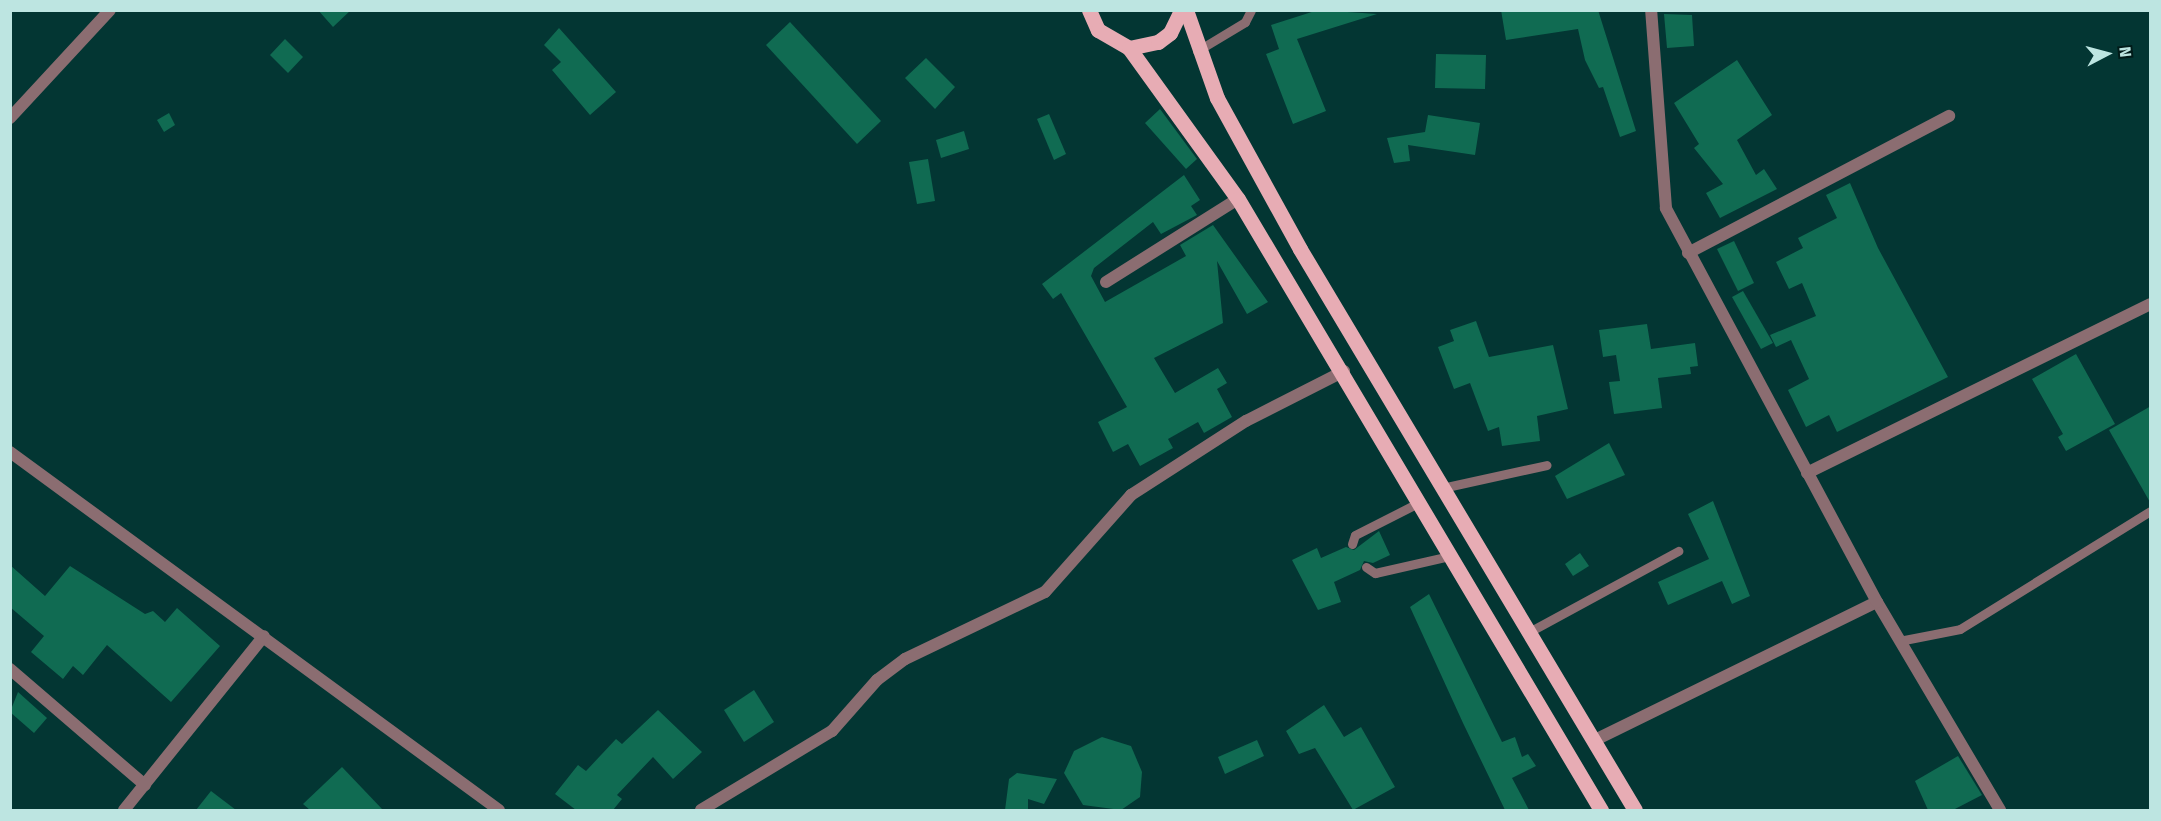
<!DOCTYPE html>
<html>
<head>
<meta charset="utf-8">
<style>
	body { margin:0 }
	#map { position:relative; width:2161px; height:821px; overflow:hidden; background:#033633; font-family:"Fira Sans",sans-serif }
	div>[style] { position:absolute }
	.building>* { inset:0; background:#106b52 }
	.lane>* { height:9px; margin:-4.5px; padding:0 4.5px; transform-origin:4.5px; border-radius:4.5px; background:#8b6d71 }
	.street>* { height:12px; margin:-6px; padding:0 6px; transform-origin:6px; border-radius:6px; background:#8b6d71 }
	.primary>* { height:15px; margin:-7.5px; padding:0 7.5px; transform-origin:7.5px; border-radius:7.5px; background:#e7acb4 }
	span { translate:-50% -50%; white-space:nowrap; text-align:center; line-height:1.15; -webkit-text-stroke:5px #011b19; paint-order:stroke }
	.frame { position:absolute; inset:0; border:12px solid #bde5e1; pointer-events:none }
	.north { position:absolute; left:2077px; top:24px; width:60px; height:60px; -webkit-text-stroke:4px #011b19; paint-order:stroke; rotate:84deg; font-size:16px; font-weight:700; line-height:24px; text-align:center; color:#bde5e1 }
	.north::after { content:''; display:block; margin:auto; width:21px; height:27px; background:#bde5e1; clip-path:polygon(50% 0,100% 100%,50% 72%,0 100%) }
</style>
</head>
<body>
<div id="map">
	<div class="building">
		<i style="clip-path:polygon(318px 10px,351px 10px,333px 27px)"></i>
		<i style="clip-path:polygon(1318px 10px,1377px 14px,1297px 39px,1326px 111px,1293px 124px,1266px 54px,1279px 49px,1271px 25px)"></i>
		<i style="clip-path:polygon(1501px 10px,1598px 10px,1636px 131px,1620px 137px,1603px 87px,1599px 88px,1585px 60px,1578px 29px,1506px 40px)"></i>
		<i style="clip-path:polygon(1664px 14px,1692px 15px,1694px 46px,1667px 48px)"></i>
		<i style="clip-path:polygon(790px 22px,881px 121px,857px 144px,766px 45px)"></i>
		<i style="clip-path:polygon(559px 28px,616px 92px,590px 115px,552px 70px,561px 62px,544px 45px)"></i>
		<i style="clip-path:polygon(285px 39px,303px 57px,288px 73px,270px 55px)"></i>
		<i style="clip-path:polygon(1436px 54px,1486px 55px,1485px 89px,1435px 88px)"></i>
		<i style="clip-path:polygon(926px 58px,955px 87px,935px 109px,905px 78px)"></i>
		<i style="clip-path:polygon(1737px 60px,1772px 115px,1737px 140px,1756px 175px,1764px 169px,1777px 189px,1720px 218px,1706px 193px,1723px 184px,1694px 148px,1699px 144px,1674px 103px)"></i>
		<i style="clip-path:polygon(1160px 109px,1197px 159px,1186px 169px,1145px 123px)"></i>
		<i style="clip-path:polygon(169px 113px,175px 125px,164px 132px,157px 120px)"></i>
		<i style="clip-path:polygon(1049px 114px,1066px 154px,1054px 160px,1037px 119px)"></i>
		<i style="clip-path:polygon(1428px 115px,1480px 123px,1475px 155px,1408px 145px,1410px 161px,1394px 163px,1387px 138px,1425px 132px)"></i>
		<i style="clip-path:polygon(964px 131px,969px 149px,941px 158px,936px 140px)"></i>
		<i style="clip-path:polygon(928px 159px,935px 201px,917px 204px,909px 162px)"></i>
		<i style="clip-path:polygon(1184px 175px,1200px 200px,1191px 206px,1197px 215px,1161px 234px,1153px 222px,1094px 268px,1091px 276px,1105px 302px,1186px 256px,1180px 245px,1213px 225px,1268px 302px,1247px 314px,1217px 261px,1223px 323px,1154px 358px,1175px 393px,1218px 368px,1227px 383px,1217px 389px,1232px 417px,1204px 433px,1198px 422px,1168px 439px,1173px 448px,1140px 466px,1128px 444px,1113px 452px,1098px 422px,1127px 407px,1061px 293px,1053px 299px,1042px 284px)"></i>
		<i style="clip-path:polygon(1850px 183px,1878px 248px,1948px 377px,1837px 432px,1829px 415px,1806px 427px,1788px 390px,1809px 379px,1791px 340px,1776px 347px,1770px 335px,1816px 316px,1802px 283px,1789px 289px,1776px 262px,1803px 248px,1798px 238px,1837px 218px,1826px 195px)"></i>
		<i style="clip-path:polygon(1734px 241px,1754px 283px,1738px 291px,1717px 249px)"></i>
		<i style="clip-path:polygon(1743px 291px,1773px 343px,1761px 349px,1732px 297px)"></i>
		<i style="clip-path:polygon(1476px 321px,1489px 357px,1553px 345px,1568px 409px,1537px 416px,1540px 441px,1502px 446px,1499px 427px,1488px 431px,1470px 383px,1454px 389px,1438px 347px,1454px 341px,1450px 330px)"></i>
		<i style="clip-path:polygon(1647px 324px,1651px 349px,1695px 343px,1698px 366px,1690px 367px,1691px 374px,1658px 378px,1662px 408px,1614px 414px,1609px 382px,1620px 381px,1616px 355px,1603px 357px,1599px 330px)"></i>
		<i style="clip-path:polygon(2076px 354px,2115px 424px,2066px 451px,2058px 437px,2063px 434px,2032px 379px)"></i>
		<i style="clip-path:polygon(2151px 406px,2151px 504px,2109px 430px)"></i>
		<i style="clip-path:polygon(1609px 443px,1625px 475px,1567px 499px,1555px 476px)"></i>
		<i style="clip-path:polygon(1713px 501px,1750px 596px,1732px 604px,1722px 581px,1668px 605px,1658px 582px,1709px 559px,1688px 514px)"></i>
		<i style="clip-path:polygon(1379px 531px,1390px 555px,1373px 563px,1364px 561px,1360px 570px,1334px 582px,1341px 602px,1318px 610px,1292px 560px,1317px 548px,1321px 558px,1346px 547px,1354px 550px)"></i>
		<i style="clip-path:polygon(1580px 553px,1589px 566px,1573px 576px,1565px 564px)"></i>
		<i style="clip-path:polygon(10px 565px,45px 596px,70px 566px,145px 614px,153px 611px,165px 622px,177px 608px,220px 646px,171px 702px,107px 645px,83px 675px,73px 666px,63px 679px,31px 652px,44px 636px,10px 607px)"></i>
		<i style="clip-path:polygon(1429px 594px,1502px 742px,1515px 737px,1522px 757px,1528px 754px,1536px 766px,1512px 778px,1529px 810px,1505px 810px,1463px 723px,1410px 607px)"></i>
		<i style="clip-path:polygon(754px 690px,774px 722px,744px 742px,724px 710px)"></i>
		<i style="clip-path:polygon(18px 692px,47px 718px,34px 733px,10px 712px)"></i>
		<i style="clip-path:polygon(1324px 705px,1344px 737px,1361px 727px,1395px 787px,1353px 810px,1315px 748px,1299px 754px,1286px 731px)"></i>
		<i style="clip-path:polygon(658px 710px,702px 752px,673px 779px,653px 757px,617px 795px,622px 799px,613px 810px,576px 810px,555px 794px,578px 765px,586px 771px,616px 739px,622px 744px)"></i>
		<i style="clip-path:polygon(1102px 737px,1131px 746px,1142px 772px,1140px 797px,1121px 810px,1083px 805px,1064px 773px,1074px 751px)"></i>
		<i style="clip-path:polygon(1257px 740px,1264px 756px,1225px 774px,1218px 757px)"></i>
		<i style="clip-path:polygon(1958px 756px,1982px 795px,1953px 810px,1928px 810px,1915px 781px)"></i>
		<i style="clip-path:polygon(342px 767px,383px 810px,310px 810px,303px 804px)"></i>
		<i style="clip-path:polygon(1017px 773px,1057px 779px,1044px 804px,1028px 799px,1028px 810px,1005px 810px,1009px 779px)"></i>
		<i style="clip-path:polygon(211px 791px,236px 810px,196px 810px)"></i>
	</div>
	<div class="lane">
		<i style="left:1197px;top:51px;width:56px;rotate:-31.1deg"></i>
		<i style="left:1245px;top:22px;width:13px;rotate:-63deg"></i>
		<i style="left:1442px;top:488px;width:107px;rotate:-12.4deg"></i>
		<i style="left:1352px;top:544px;width:9px;rotate:-72deg"></i>
		<i style="left:1355px;top:535px;width:71px;rotate:-26.9deg"></i>
		<i style="left:1366px;top:567px;width:11px;rotate:34deg"></i>
		<i style="left:1375px;top:573px;width:76px;rotate:-12.9deg"></i>
		<i style="left:1529px;top:632px;width:170px;rotate:-28.5deg"></i>
		<i style="left:1899px;top:641px;width:62px;rotate:-11.1deg"></i>
		<i style="left:1960px;top:629px;width:224px;rotate:-31.8deg"></i>
	</div>
	<div class="street">
		<i style="left:10px;top:118px;width:147px;rotate:-47.2deg"></i>
		<i style="left:1688px;top:253px;width:295px;rotate:-27.7deg"></i>
		<i style="left:1106px;top:282px;width:156px;rotate:-32.2deg"></i>
		<i style="left:10px;top:452px;width:606px;rotate:36.21deg"></i>
		<i style="left:1807px;top:473px;width:382px;rotate:-26.2deg"></i>
		<i style="left:1877px;top:602px;width:242px;rotate:59.4deg"></i>
		<i style="left:10px;top:669px;width:178px;rotate:40.7deg"></i>
		<i style="left:1593px;top:741px;width:316px;rotate:-26.1deg"></i>
		<i style="left:1877px;top:602px;width:447px;rotate:-118.2deg"></i>
		<i style="left:1666px;top:208px;width:199px;rotate:-94.3deg"></i>
		<i style="left:124px;top:810px;width:223px;rotate:-51.2deg"></i>
		<i style="left:701px;top:810px;width:153px;rotate:-31.1deg"></i>
		<i style="left:832px;top:731px;width:68px;rotate:-48.6deg"></i>
		<i style="left:877px;top:680px;width:35px;rotate:-37deg"></i>
		<i style="left:905px;top:659px;width:155px;rotate:-25.6deg"></i>
		<i style="left:1045px;top:592px;width:130px;rotate:-48.4deg"></i>
		<i style="left:1131px;top:495px;width:137px;rotate:-32.8deg"></i>
		<i style="left:1246px;top:421px;width:110px;rotate:-27deg"></i>
	</div>
	<div class="primary">
		<i style="left:1089px;top:10px;width:22px;rotate:66deg"></i>
		<i style="left:1098px;top:30px;width:36px;rotate:30deg"></i>
		<i style="left:1129px;top:48px;width:30px;rotate:-12deg"></i>
		<i style="left:1158px;top:42px;width:15px;rotate:-37deg"></i>
		<i style="left:1170px;top:33px;width:25px;rotate:-64deg"></i>
		<i style="left:1186px;top:10px;width:93px;rotate:70.6deg"></i>
		<i style="left:1217px;top:98px;width:172px;rotate:61.2deg"></i>
		<i style="left:1300px;top:249px;width:653px;rotate:59.16deg"></i>
		<i style="left:1129px;top:48px;width:186px;rotate:54.2deg"></i>
		<i style="left:1238px;top:199px;width:711px;rotate:59.29deg"></i>
	</div>
	<div class="frame"></div>
	<div class="north">N</div>
</div>
</body>
</html>
